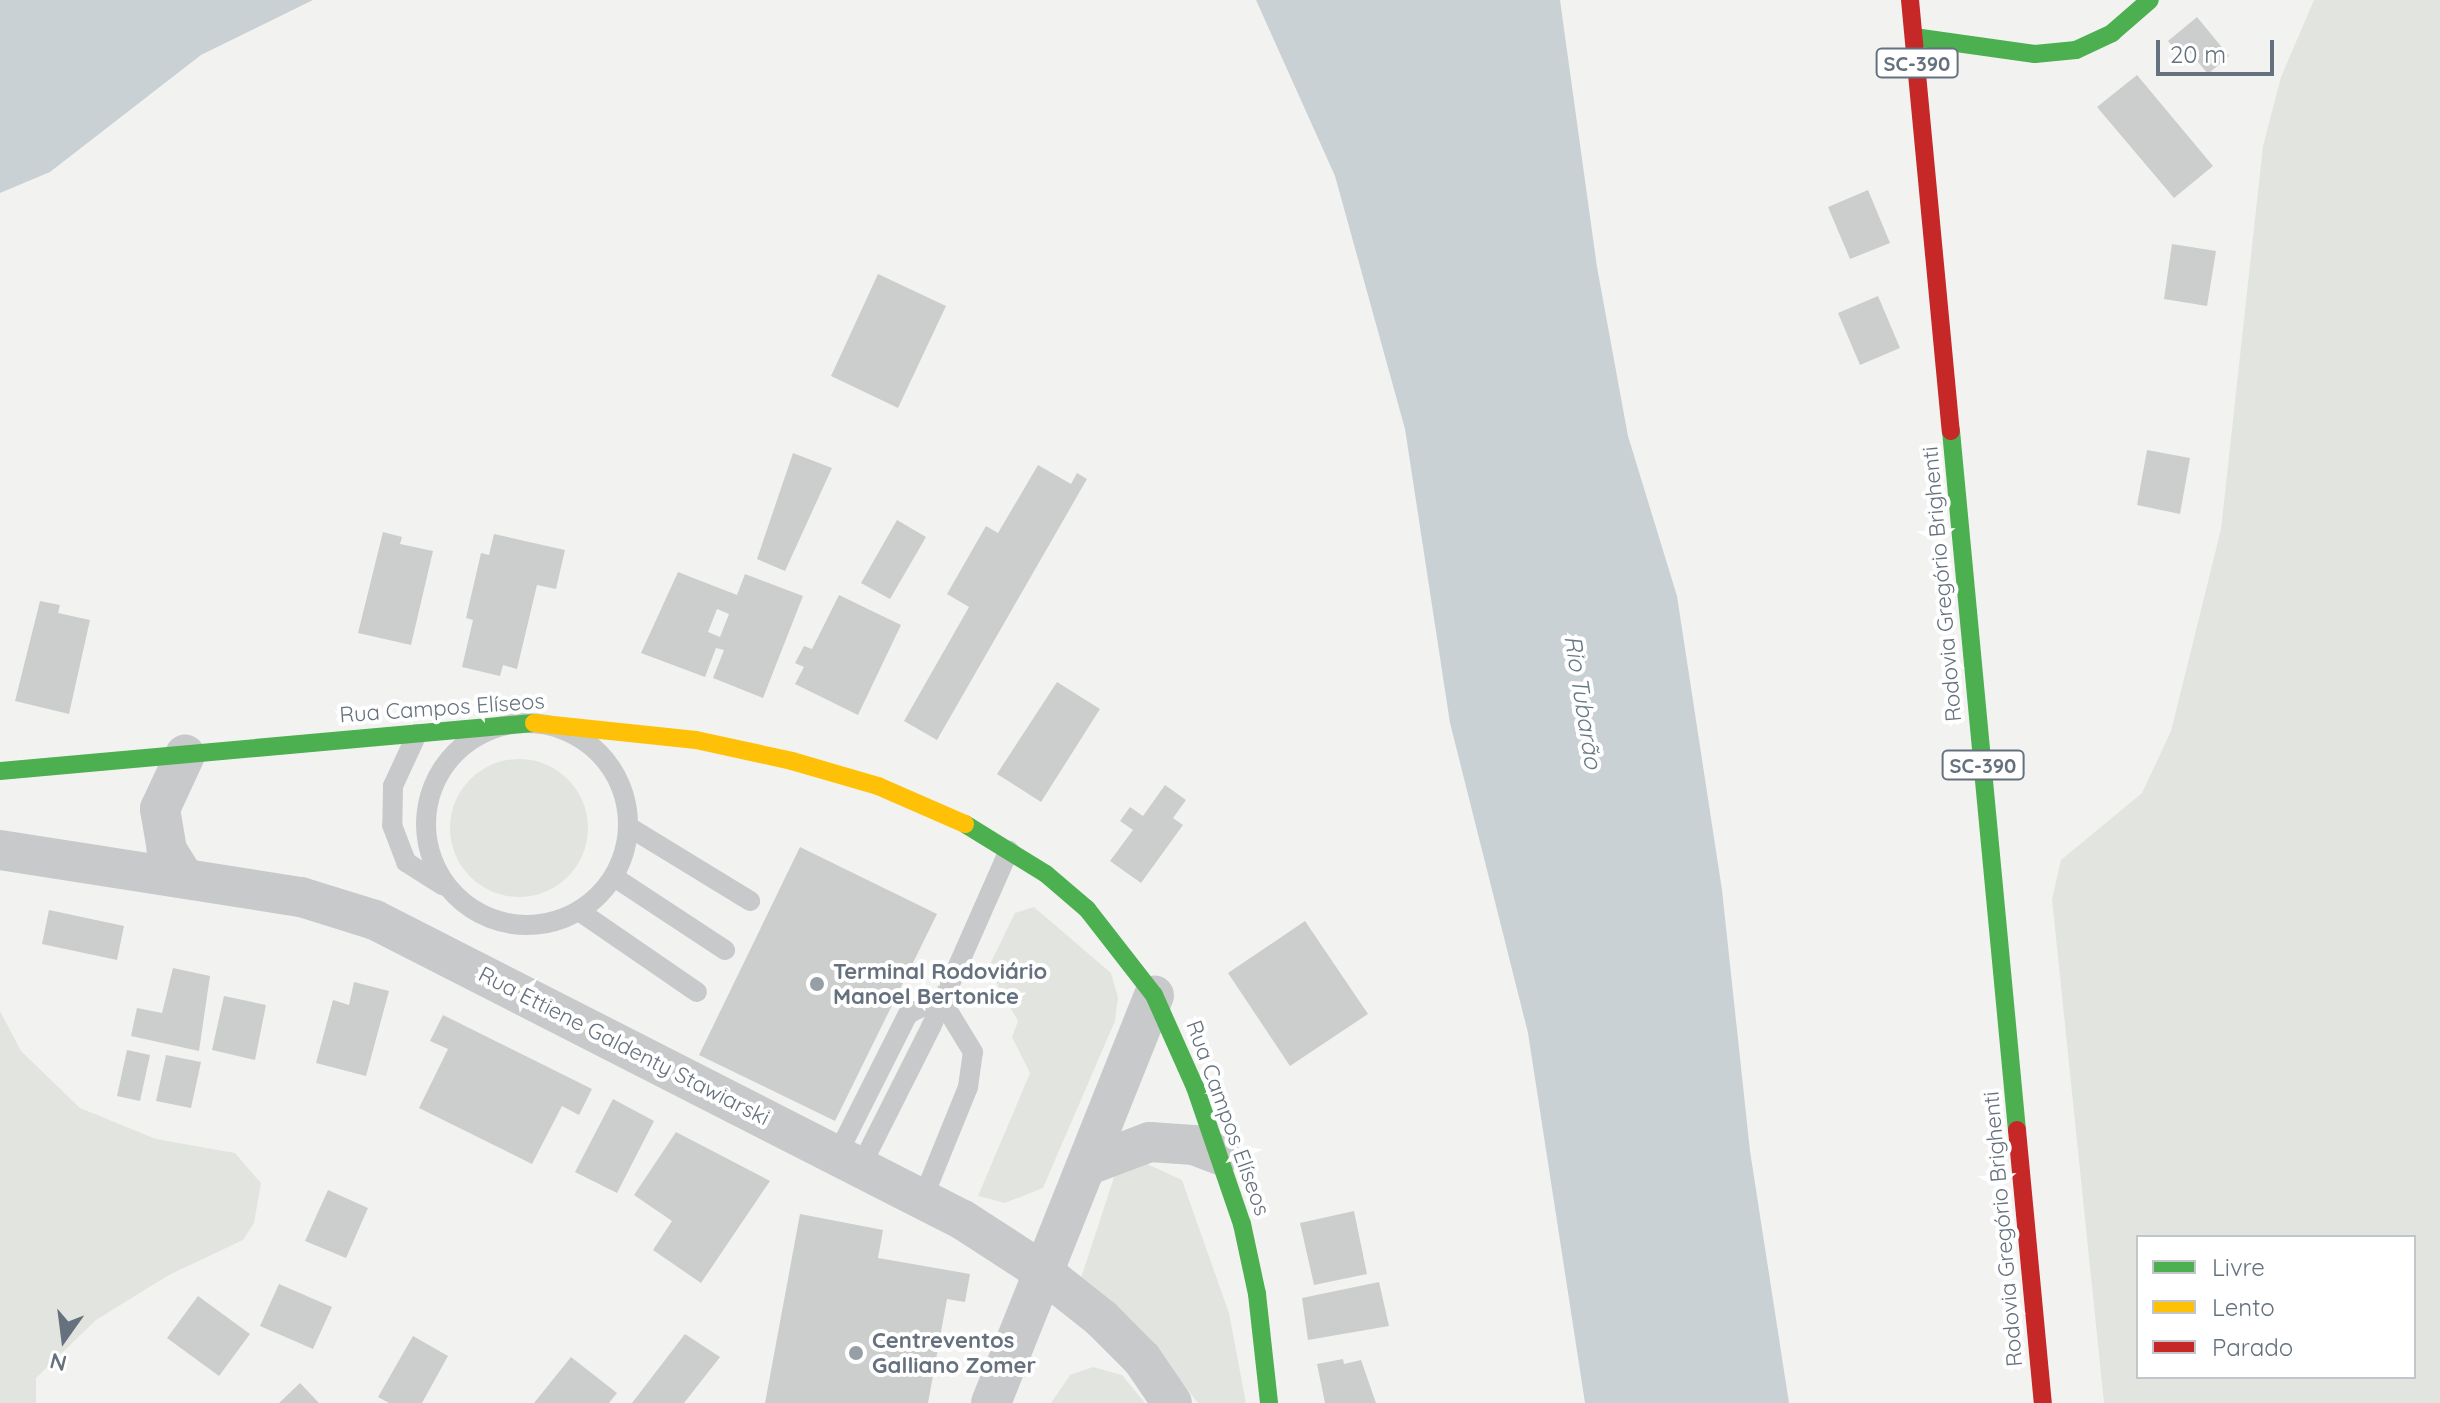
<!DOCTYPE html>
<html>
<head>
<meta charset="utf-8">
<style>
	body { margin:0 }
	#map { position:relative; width:2440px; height:1403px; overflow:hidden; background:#f2f3f1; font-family:Quicksand,sans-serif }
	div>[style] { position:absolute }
	.green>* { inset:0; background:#e2e5df }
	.round { border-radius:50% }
	.water>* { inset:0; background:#cad1d4 }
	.building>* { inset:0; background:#cccdcd }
	.lane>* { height:20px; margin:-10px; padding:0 10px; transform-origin:10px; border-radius:10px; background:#c8c9ca }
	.lane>.ring { margin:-10px; padding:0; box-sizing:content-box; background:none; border:20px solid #c8c9ca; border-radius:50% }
	.street>* { height:40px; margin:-20px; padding:0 20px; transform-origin:20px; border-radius:20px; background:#c8c9ca }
	.fast>* { height:18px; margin:-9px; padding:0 9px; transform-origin:9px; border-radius:9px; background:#4caf50 }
	.slow>* { height:18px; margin:-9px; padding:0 9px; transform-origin:9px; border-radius:9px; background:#ffc107 }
	.jam>* { height:18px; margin:-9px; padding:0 9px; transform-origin:9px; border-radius:9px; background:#c62828 }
	.dots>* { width:22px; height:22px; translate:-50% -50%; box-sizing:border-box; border:4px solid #fff; border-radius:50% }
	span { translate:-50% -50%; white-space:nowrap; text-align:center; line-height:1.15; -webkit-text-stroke:8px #fff; paint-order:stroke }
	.shield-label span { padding:2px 6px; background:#fff; border:2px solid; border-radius:6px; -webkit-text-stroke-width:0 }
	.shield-label { font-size:20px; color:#65717e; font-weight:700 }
	.street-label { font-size:22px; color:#65717e }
	.poi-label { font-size:22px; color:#65717e; font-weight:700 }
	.left { translate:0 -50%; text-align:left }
	.water-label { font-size:24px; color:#667983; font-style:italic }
	.legend { position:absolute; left:2136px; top:1235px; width:280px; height:144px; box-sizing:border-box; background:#fff; border:2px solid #c1c6cb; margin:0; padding:10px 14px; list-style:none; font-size:24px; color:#65717e }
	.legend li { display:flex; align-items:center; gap:16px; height:40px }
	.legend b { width:40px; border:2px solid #c1c6cb }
	.north { position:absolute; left:24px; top:1299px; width:80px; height:80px; -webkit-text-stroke:6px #fff; paint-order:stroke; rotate:194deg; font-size:22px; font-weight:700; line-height:32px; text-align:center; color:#65717e }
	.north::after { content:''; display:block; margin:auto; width:28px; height:36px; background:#65717e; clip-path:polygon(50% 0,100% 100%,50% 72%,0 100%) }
	.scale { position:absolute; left:2156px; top:40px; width:118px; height:36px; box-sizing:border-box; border:4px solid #65717e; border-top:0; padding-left:10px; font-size:24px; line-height:28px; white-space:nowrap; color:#65717e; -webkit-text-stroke:6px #fff; paint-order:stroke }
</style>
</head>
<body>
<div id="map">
	<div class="green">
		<i style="clip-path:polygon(evenodd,2314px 0,2440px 0,2440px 1403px,2104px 1403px,2052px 899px,2061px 860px,2142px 793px,2171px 731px,2221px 529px,2263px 146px,2281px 77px,2314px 0,2138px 1237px,2414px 1237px,2414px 1377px,2138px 1377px,2138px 1237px)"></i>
		<i class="round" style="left:450px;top:759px;width:138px;height:138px"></i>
		<i style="clip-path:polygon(1034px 907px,1111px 973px,1118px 997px,1115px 1021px,1043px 1188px,1005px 1203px,978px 1196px,1030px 1073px,1012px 1037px,1018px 1021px,988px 968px,1015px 913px)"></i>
		<i style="clip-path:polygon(0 1011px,21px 1051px,80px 1108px,156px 1139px,235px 1153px,261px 1183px,254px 1223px,243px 1240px,169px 1275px,96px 1320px,36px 1378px,36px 1403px,0 1403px)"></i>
		<i style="clip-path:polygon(1145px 1163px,1182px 1180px,1229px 1313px,1246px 1403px,1198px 1403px,1144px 1334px,1081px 1278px,1116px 1171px)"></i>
		<i style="clip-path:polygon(1093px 1367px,1122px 1375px,1145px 1403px,1051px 1403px,1070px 1375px)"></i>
	</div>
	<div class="water">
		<i style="clip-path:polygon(0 0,313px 0,201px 55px,50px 172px,0 193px)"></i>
		<i style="clip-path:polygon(1256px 0,1560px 0,1597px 267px,1628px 436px,1677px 596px,1722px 890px,1750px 1151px,1789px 1403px,1585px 1403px,1528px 1033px,1450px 723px,1405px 429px,1335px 176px)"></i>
	</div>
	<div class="building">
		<i style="clip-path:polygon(2197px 17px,2229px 56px,2208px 74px,2188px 50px,2181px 56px,2168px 41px)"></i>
		<i style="clip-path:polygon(2137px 75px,2213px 166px,2174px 198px,2097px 107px)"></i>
		<i style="clip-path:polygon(1868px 190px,1890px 243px,1850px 259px,1828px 207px)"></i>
		<i style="clip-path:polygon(2172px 244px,2216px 251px,2207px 306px,2164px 299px)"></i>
		<i style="clip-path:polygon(878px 274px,946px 306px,898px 408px,831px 376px)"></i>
		<i style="clip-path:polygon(1878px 296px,1900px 348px,1860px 365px,1838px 313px)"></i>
		<i style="clip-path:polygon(2147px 450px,2190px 458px,2180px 514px,2137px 505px)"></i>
		<i style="clip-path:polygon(793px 453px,832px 468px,785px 571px,757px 559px)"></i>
		<i style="clip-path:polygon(1038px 465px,1071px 484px,1077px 473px,1087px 479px,937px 740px,904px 721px,969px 607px,947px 594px,986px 526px,998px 533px)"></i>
		<i style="clip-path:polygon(897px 520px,926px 537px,890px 599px,861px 583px)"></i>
		<i style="clip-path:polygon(383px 532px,402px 537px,400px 544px,433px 551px,411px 645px,358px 633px)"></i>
		<i style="clip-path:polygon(494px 534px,565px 550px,556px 589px,537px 585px,517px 669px,503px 665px,500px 676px,462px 667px,473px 620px,466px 618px,481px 553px,489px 555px)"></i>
		<i style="clip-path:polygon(evenodd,678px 572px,737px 595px,745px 574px,803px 596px,763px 698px,713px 678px,724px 650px,716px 648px,705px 677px,641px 653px,678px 572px,717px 609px,729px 614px,720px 637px,708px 632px,717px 609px)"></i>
		<i style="clip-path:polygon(839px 595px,901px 625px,858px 715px,795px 684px,804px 667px,795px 663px,804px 646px,812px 649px)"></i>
		<i style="clip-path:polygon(40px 601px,60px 605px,58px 613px,90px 620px,69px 714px,15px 701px)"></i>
		<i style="clip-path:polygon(1057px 682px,1100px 709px,1041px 802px,997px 774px)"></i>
		<i style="clip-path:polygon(1165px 785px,1186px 800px,1173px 818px,1183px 825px,1141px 883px,1110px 861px,1133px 830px,1120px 821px,1130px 807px,1143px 816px)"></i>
		<i style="clip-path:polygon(800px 847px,937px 914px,835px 1121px,699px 1055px)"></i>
		<i style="clip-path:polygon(49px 910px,124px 926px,117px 960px,42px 944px)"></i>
		<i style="clip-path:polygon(1305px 921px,1368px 1014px,1290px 1066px,1228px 973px)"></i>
		<i style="clip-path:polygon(173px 968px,210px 976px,199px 1051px,131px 1036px,137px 1008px,162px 1013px)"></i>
		<i style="clip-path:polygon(354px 982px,389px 991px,366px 1076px,316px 1063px,333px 1000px,349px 1005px)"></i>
		<i style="clip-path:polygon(224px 996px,266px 1005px,255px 1060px,212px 1050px)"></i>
		<i style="clip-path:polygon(443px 1015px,592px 1089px,579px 1115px,562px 1106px,532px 1164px,419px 1108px,448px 1049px,430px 1041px)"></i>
		<i style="clip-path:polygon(127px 1050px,150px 1055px,140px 1101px,117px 1096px)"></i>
		<i style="clip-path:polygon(166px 1055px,201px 1062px,191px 1108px,156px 1101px)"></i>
		<i style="clip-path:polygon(613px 1099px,654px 1121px,617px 1193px,575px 1172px)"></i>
		<i style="clip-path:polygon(676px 1132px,770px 1181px,701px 1283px,653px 1250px,672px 1221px,634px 1195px)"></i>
		<i style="clip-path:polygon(328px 1190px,368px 1208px,346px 1258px,305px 1241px)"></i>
		<i style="clip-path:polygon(1354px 1211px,1367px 1274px,1314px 1285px,1300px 1223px)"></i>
		<i style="clip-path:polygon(800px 1214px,883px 1230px,878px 1258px,970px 1274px,965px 1302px,947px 1299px,928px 1403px,765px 1403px)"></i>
		<i style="clip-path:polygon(1379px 1282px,1389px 1326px,1308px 1340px,1302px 1298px)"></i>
		<i style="clip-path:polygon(279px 1284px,332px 1307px,313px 1349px,260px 1326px)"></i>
		<i style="clip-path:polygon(198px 1296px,250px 1334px,219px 1376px,167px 1338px)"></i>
		<i style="clip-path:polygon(685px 1334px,720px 1357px,684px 1403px,632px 1403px)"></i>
		<i style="clip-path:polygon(413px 1336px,448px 1356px,422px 1403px,389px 1403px,378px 1397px)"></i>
		<i style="clip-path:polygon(571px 1357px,617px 1393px,609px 1403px,534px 1403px)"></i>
		<i style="clip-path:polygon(1343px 1359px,1344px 1364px,1361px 1360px,1376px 1403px,1325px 1403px,1317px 1364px)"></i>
		<i style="clip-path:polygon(300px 1383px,319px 1403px,279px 1403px)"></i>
	</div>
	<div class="lane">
		<i class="ring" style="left:426px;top:723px;width:182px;height:182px"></i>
		<i style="left:417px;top:734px;width:57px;rotate:114.8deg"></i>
		<i style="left:393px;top:786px;width:39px;rotate:91deg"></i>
		<i style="left:392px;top:825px;width:40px;rotate:69deg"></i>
		<i style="left:406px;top:862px;width:43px;rotate:32.6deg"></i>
		<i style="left:629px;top:827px;width:142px;rotate:31.4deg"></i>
		<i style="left:614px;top:877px;width:133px;rotate:33.3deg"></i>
		<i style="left:579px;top:911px;width:143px;rotate:34.5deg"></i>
		<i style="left:838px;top:1153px;width:156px;rotate:-63.3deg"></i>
		<i style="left:908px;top:1014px;width:36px;rotate:-27deg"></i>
		<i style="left:861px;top:1166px;width:156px;rotate:-63.3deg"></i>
		<i style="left:931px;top:1027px;width:193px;rotate:-66.2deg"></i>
		<i style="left:923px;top:1198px;width:120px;rotate:-67.9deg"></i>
		<i style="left:968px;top:1087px;width:35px;rotate:-82deg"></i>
		<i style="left:973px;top:1052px;width:63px;rotate:-121.4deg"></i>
	</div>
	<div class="street">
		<i style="left:0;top:850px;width:305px;rotate:8.9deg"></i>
		<i style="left:301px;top:897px;width:77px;rotate:17.3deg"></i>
		<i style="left:375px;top:920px;width:660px;rotate:27.03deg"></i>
		<i style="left:963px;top:1220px;width:95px;rotate:33deg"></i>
		<i style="left:1043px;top:1272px;width:75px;rotate:38.5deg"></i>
		<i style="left:1102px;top:1319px;width:57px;rotate:45deg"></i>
		<i style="left:1142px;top:1359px;width:53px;rotate:55.7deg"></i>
		<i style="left:183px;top:876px;width:31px;rotate:-122deg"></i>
		<i style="left:167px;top:850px;width:42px;rotate:-99.7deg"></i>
		<i style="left:160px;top:809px;width:60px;rotate:-65.2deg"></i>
		<i style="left:1086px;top:1166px;width:68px;rotate:-20.6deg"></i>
		<i style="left:1150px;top:1142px;width:44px;rotate:3.9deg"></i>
		<i style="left:1194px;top:1145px;width:28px;rotate:21deg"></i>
		<i style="left:991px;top:1403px;width:439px;rotate:-68.2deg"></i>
	</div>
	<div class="fast">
		<i style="left:1914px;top:37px;width:122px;rotate:8deg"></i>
		<i style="left:2035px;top:54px;width:41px;rotate:-5.6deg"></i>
		<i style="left:2076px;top:50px;width:40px;rotate:-25deg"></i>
		<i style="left:2112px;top:33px;width:50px;rotate:-41deg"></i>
		<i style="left:1951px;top:431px;width:702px;rotate:84.61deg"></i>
		<i style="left:0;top:771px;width:536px;rotate:-5.14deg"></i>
		<i style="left:965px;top:824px;width:95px;rotate:31.7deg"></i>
		<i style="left:1046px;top:874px;width:54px;rotate:40.5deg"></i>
		<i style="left:1087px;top:909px;width:109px;rotate:52.1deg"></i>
		<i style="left:1154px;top:995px;width:101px;rotate:66deg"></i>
		<i style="left:1195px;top:1087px;width:145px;rotate:71.1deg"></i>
		<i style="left:1242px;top:1224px;width:72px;rotate:77.9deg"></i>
		<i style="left:1257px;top:1294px;width:110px;rotate:83.7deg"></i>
	</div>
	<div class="slow">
		<i style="left:534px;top:723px;width:163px;rotate:6deg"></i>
		<i style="left:696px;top:740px;width:98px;rotate:12.3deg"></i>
		<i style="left:792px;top:761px;width:90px;rotate:16.2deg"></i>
		<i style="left:878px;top:786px;width:95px;rotate:23.6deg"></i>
	</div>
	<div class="jam">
		<i style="left:1910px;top:0;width:433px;rotate:84.6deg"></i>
		<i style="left:2017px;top:1130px;width:274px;rotate:84.6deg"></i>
	</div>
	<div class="dots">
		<i style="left:817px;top:984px;background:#969ea6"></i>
		<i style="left:856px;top:1353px;background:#969ea6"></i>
	</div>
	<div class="shield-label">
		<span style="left:1917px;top:63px">SC-390</span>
		<span style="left:1983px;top:765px">SC-390</span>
	</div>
	<div class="street-label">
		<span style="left:1942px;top:584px;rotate:-95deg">Rodovia Gregório Brighenti</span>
		<span style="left:442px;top:708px;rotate:-4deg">Rua Campos Elíseos</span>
		<span style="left:624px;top:1046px;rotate:27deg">Rua Ettiene Galdenty Stawiarski</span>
		<span style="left:1228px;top:1118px;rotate:70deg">Rua Campos Elíseos</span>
		<span style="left:2003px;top:1229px;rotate:-95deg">Rodovia Gregório Brighenti</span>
	</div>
	<div class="poi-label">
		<span class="left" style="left:833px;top:984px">Terminal Rodoviário<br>Manoel Bertonice</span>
		<span class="left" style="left:872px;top:1353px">Centreventos<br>Galliano Zomer</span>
	</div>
	<div class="water-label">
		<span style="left:1583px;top:702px;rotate:81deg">Rio Tubarão</span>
	</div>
	<ul class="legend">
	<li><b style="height:10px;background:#4caf50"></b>Livre</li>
	<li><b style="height:10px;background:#ffc107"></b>Lento</li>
	<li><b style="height:10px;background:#c62828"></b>Parado</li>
	</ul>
	<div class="north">N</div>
	<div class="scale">20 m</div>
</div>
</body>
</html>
